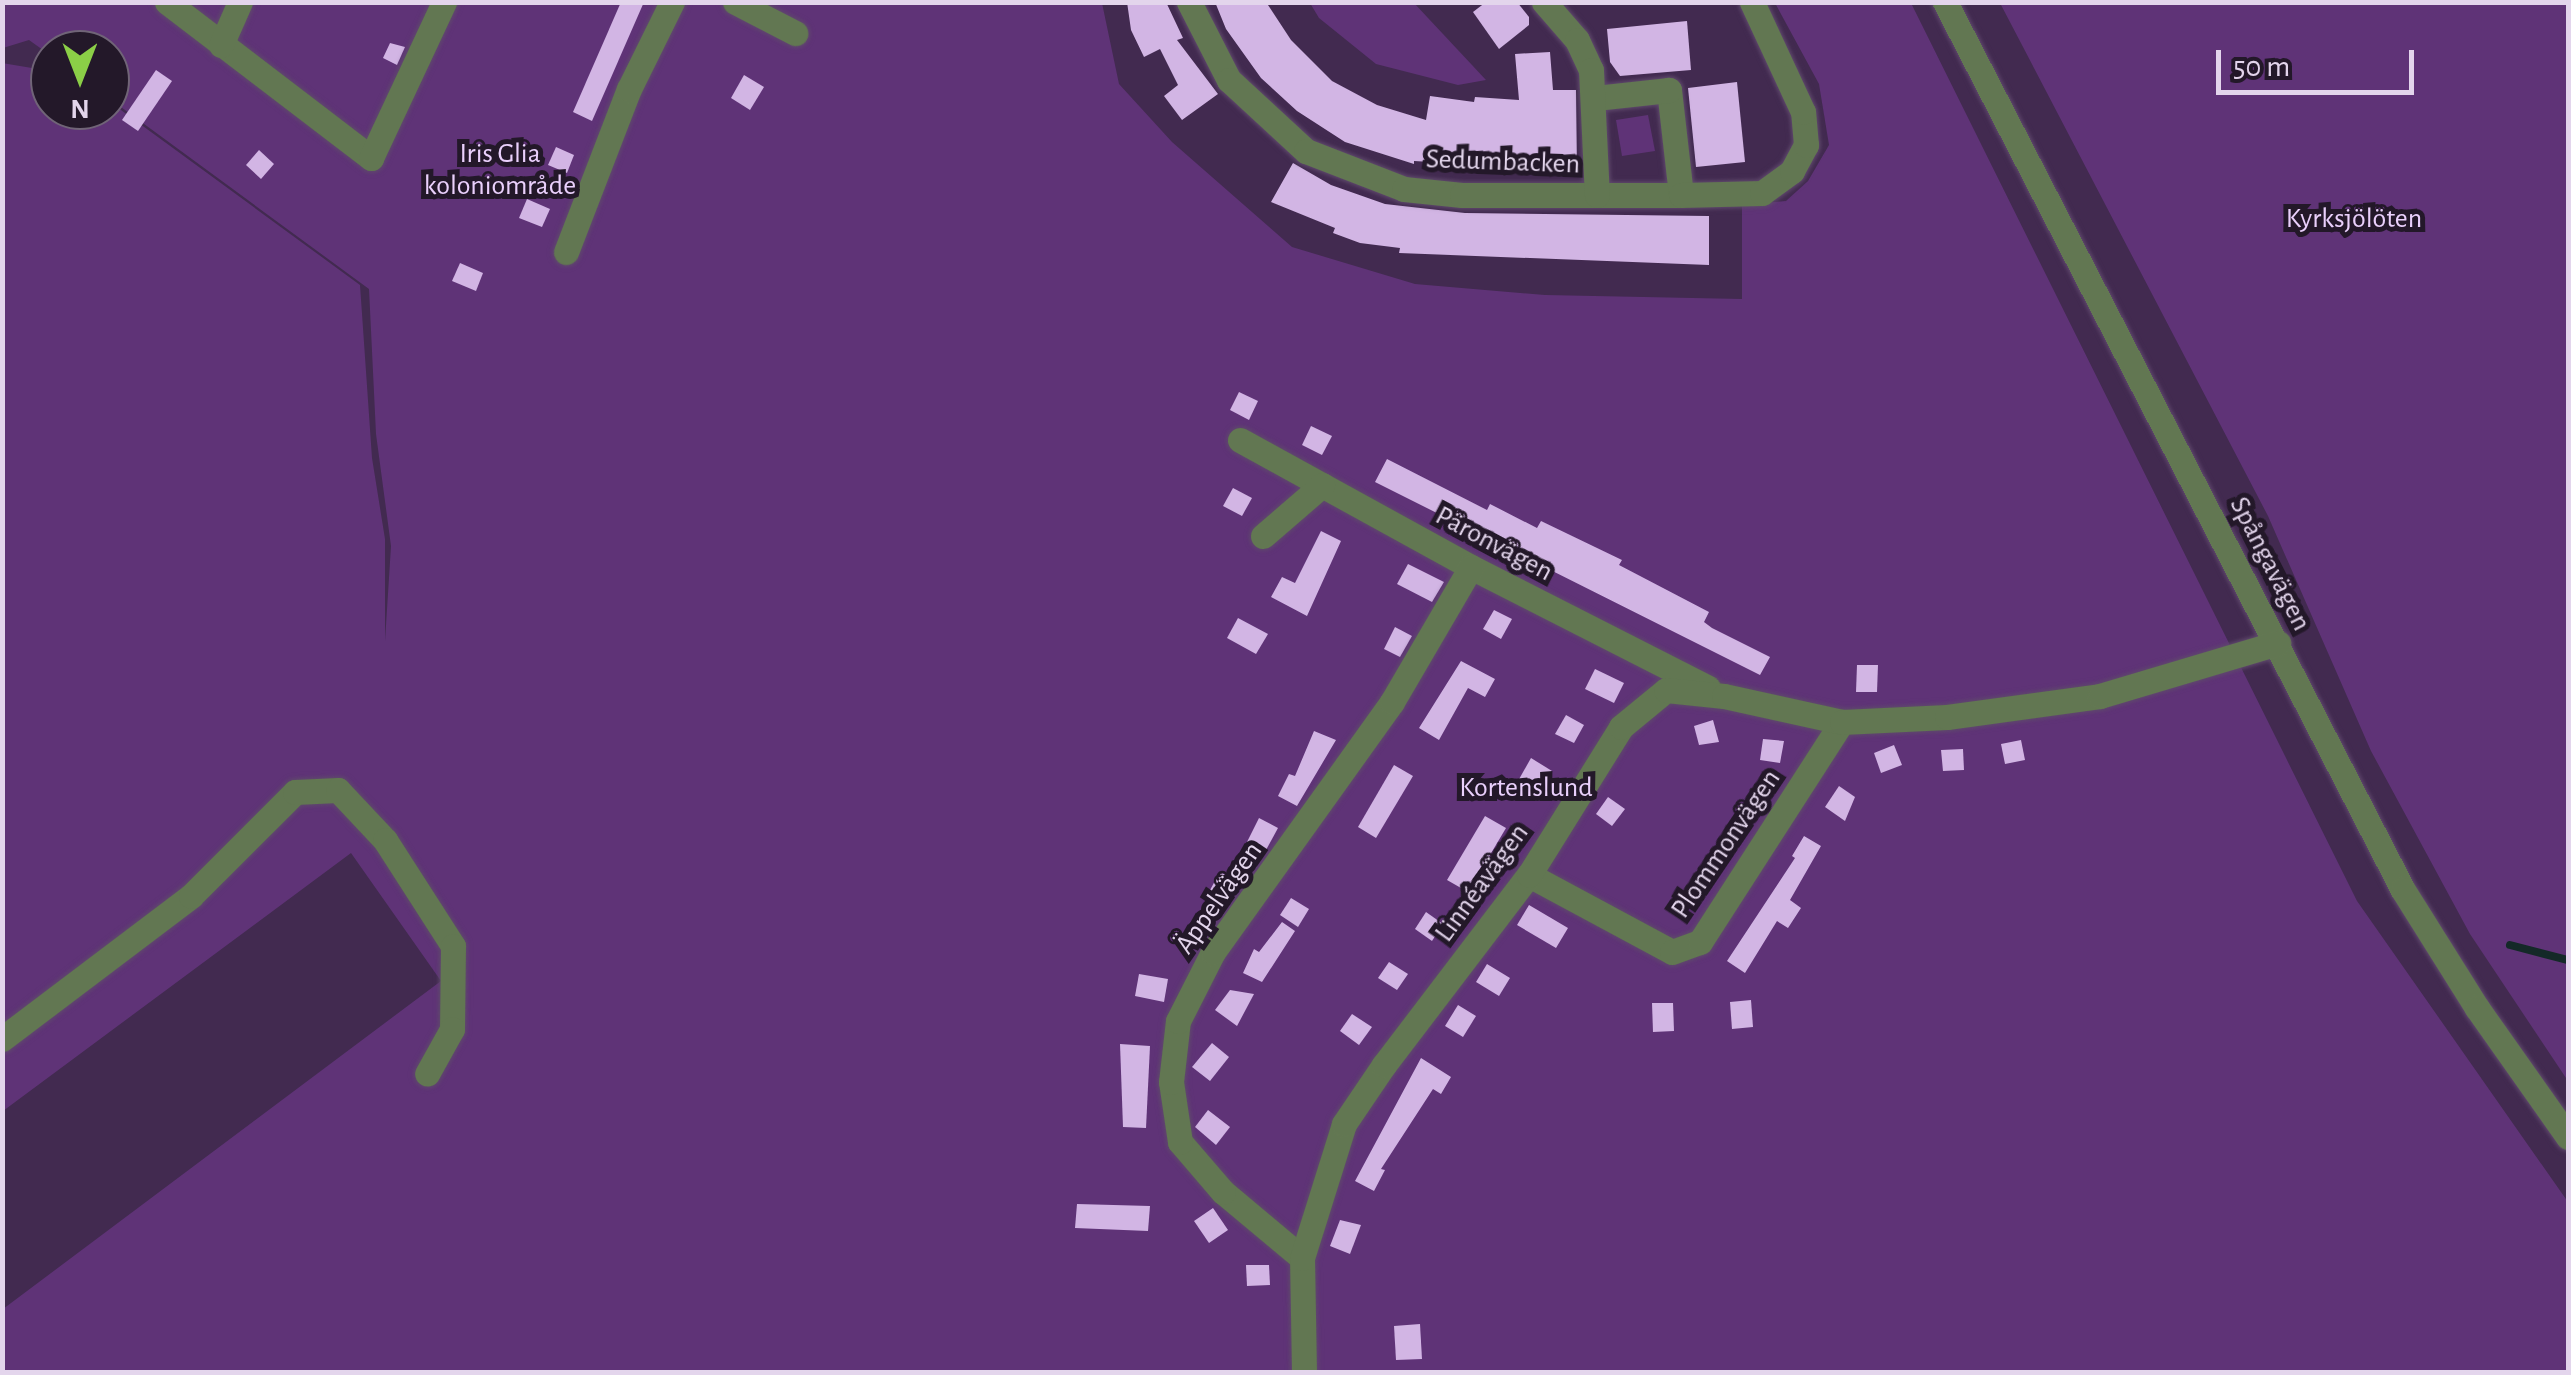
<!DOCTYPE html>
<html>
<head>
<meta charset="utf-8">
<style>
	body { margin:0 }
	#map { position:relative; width:2571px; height:1375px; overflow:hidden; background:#422a50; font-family:"Alegreya Sans",sans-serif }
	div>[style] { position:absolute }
	.green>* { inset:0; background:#5f3377 }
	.stream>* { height:8px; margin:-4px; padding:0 4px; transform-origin:4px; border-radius:4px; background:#142928 }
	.building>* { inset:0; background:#d2b5e4 }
	.roads { filter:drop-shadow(0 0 2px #5f496c) drop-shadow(0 0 2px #5f496c) }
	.minor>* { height:25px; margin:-12.5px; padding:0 12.5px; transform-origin:12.5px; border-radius:12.5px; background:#627752 }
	span { translate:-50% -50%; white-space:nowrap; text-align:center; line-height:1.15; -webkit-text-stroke:10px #231829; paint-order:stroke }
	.park-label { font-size:28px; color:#ead0fc }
	.street-label { font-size:28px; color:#e3d5ec }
	.frame { position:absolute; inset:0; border:5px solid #e3d5ec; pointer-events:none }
	.north { position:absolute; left:30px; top:30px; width:100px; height:100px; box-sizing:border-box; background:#231829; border:2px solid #706477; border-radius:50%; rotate:180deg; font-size:28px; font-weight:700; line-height:40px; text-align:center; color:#e3d5ec }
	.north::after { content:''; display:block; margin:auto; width:35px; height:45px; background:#8bce47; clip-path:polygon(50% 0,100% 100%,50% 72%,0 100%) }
	.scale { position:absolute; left:2216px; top:50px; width:198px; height:45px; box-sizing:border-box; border:5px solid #e3d5ec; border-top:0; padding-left:12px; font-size:30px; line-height:35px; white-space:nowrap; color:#e3d5ec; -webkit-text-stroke:8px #231829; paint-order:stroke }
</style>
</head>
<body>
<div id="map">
	<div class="green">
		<i style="clip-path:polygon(3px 3px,1102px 3px,1119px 84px,1172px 142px,1292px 247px,1415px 284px,1545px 295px,1742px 299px,1742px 205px,1786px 201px,1808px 181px,1829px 145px,1819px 84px,1775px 3px,1911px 3px,2357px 901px,2568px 1202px,2568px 1372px,3px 1372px,3px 1309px,441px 981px,351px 853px,3px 1111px,2px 63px,50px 71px,50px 110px,110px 110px,110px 102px,360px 285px,372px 458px,385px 539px,385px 641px,391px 546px,376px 434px,369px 289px,110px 99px,110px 50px,50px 50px,50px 55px,29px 40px,3px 48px)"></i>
		<i style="clip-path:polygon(1310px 3px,1414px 3px,1486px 80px,1458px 85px,1376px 64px,1319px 18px)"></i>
		<i style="clip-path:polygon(2000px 3px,2568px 3px,2568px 1081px,2470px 934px,2371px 751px,2268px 516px)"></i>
		<i style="clip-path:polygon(1648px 115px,1655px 151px,1622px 156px,1616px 120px)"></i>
	</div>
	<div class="stream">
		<i style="left:2510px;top:945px;width:60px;rotate:14.5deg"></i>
	</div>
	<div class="building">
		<i style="clip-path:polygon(621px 2px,644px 2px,592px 121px,573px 112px)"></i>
		<i style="clip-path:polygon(1127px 2px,1166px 2px,1183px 38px,1177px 40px,1218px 94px,1182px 120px,1164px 96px,1178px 85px,1160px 49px,1144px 57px,1131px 30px)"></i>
		<i style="clip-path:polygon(1215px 2px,1266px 2px,1291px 40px,1332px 81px,1377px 105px,1426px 120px,1430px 96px,1474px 102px,1475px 97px,1519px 100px,1515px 54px,1550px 52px,1553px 90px,1576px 90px,1577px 171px,1414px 161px,1414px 164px,1345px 142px,1297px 111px,1261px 78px,1226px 29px)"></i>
		<i style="clip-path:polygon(1486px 2px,1517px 2px,1529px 17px,1529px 25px,1499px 49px,1473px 12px)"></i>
		<i style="clip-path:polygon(1687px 21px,1691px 70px,1620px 76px,1610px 62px,1607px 29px)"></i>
		<i style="clip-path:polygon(390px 43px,405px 47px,397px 65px,383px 58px)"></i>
		<i style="clip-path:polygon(156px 70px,172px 81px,138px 131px,122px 120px)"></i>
		<i style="clip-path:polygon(744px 75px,764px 87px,750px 110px,731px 98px)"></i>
		<i style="clip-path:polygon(1737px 82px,1745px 162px,1696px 167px,1688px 88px)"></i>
		<i style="clip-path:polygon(556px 147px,574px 155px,567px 173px,548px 165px)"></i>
		<i style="clip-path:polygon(259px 150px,274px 164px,261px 179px,246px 165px)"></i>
		<i style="clip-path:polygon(1293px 163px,1331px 185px,1385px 204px,1465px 213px,1709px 216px,1709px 265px,1399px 253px,1400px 248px,1360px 243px,1333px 233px,1335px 228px,1271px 202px)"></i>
		<i style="clip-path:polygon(527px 199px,550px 209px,542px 227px,519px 218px)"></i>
		<i style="clip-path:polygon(460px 263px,483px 273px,476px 291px,452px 281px)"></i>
		<i style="clip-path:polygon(1239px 392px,1258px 401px,1249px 420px,1230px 410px)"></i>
		<i style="clip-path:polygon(1311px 426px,1332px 436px,1322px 455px,1302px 445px)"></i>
		<i style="clip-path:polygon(1387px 459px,1487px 510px,1490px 504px,1537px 528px,1541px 521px,1622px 560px,1619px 565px,1709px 612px,1704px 622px,1712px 628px,1770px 657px,1760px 675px,1375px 482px)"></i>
		<i style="clip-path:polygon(1233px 488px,1252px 498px,1242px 516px,1223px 506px)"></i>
		<i style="clip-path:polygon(1321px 531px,1341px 541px,1307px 616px,1271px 597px,1282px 577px,1295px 583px)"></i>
		<i style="clip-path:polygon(1408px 564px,1444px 582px,1432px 602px,1397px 584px)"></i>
		<i style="clip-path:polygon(1494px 610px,1512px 619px,1501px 639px,1483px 629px)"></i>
		<i style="clip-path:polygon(1238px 618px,1268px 634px,1256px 654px,1227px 638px)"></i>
		<i style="clip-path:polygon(1395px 627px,1412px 636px,1400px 657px,1384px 649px)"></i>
		<i style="clip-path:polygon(1461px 661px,1495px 679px,1485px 697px,1468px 688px,1439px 740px,1419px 728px)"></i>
		<i style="clip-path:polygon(1857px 665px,1878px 665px,1877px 692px,1856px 692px)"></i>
		<i style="clip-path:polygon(1595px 669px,1624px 683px,1614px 703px,1585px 689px)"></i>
		<i style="clip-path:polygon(1566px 715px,1584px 725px,1574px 743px,1555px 734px)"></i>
		<i style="clip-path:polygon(1713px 720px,1719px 742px,1699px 745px,1694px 726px)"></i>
		<i style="clip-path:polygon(1314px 731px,1336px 740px,1297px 806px,1278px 796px,1289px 774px,1295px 776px)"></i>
		<i style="clip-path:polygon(1763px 739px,1784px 741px,1780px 763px,1760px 760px)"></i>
		<i style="clip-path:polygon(2021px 740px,2025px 760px,2005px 764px,2001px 744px)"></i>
		<i style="clip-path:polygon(1894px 745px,1902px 765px,1881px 773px,1874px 753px)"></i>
		<i style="clip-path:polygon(1963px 749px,1964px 770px,1943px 771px,1941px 750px)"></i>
		<i style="clip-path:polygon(1531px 758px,1552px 771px,1539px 793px,1518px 781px)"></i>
		<i style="clip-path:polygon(1394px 765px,1413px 776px,1376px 838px,1358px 827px)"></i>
		<i style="clip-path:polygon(1839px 786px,1855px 797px,1845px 821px,1825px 807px)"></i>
		<i style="clip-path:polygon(1608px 797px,1625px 809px,1612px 826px,1596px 814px)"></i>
		<i style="clip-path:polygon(1485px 816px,1506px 828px,1468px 892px,1447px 880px)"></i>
		<i style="clip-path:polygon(1259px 818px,1278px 828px,1265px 852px,1247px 842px)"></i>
		<i style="clip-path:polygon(1804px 836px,1821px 846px,1790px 900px,1801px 908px,1788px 928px,1777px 921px,1745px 973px,1727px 961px,1795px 858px,1792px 856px)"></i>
		<i style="clip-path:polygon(1220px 872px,1241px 884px,1230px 901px,1210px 890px)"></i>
		<i style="clip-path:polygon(1291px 898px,1309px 909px,1298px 927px,1280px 915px)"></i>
		<i style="clip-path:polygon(1529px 905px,1568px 928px,1556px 948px,1517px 925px)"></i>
		<i style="clip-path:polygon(1426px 912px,1443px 924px,1432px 941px,1415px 929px)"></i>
		<i style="clip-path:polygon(1282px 922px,1295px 931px,1262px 982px,1243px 973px,1254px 949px,1259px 952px)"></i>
		<i style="clip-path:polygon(1389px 962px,1408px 974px,1397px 990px,1378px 978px)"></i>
		<i style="clip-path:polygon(1487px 964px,1510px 978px,1499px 996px,1476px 982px)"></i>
		<i style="clip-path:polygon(1139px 974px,1168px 979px,1164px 1002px,1135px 996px)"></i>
		<i style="clip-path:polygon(1230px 990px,1254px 994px,1237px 1026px,1215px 1010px)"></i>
		<i style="clip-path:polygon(1751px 1000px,1753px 1027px,1732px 1029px,1730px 1002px)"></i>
		<i style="clip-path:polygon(1652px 1003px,1673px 1003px,1674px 1031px,1653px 1032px)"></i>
		<i style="clip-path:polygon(1458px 1005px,1476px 1016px,1463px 1037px,1445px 1026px)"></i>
		<i style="clip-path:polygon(1352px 1014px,1372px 1027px,1359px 1045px,1340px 1031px)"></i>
		<i style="clip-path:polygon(1212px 1043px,1229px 1057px,1210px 1081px,1192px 1067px)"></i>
		<i style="clip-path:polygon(1120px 1044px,1150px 1046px,1146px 1128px,1123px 1127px)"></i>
		<i style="clip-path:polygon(1421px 1058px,1451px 1077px,1441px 1094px,1433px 1089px,1381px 1169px,1385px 1170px,1374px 1191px,1355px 1181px)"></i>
		<i style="clip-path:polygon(1208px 1110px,1230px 1127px,1216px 1145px,1195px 1127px)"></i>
		<i style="clip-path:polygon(1077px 1204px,1150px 1206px,1148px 1231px,1075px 1228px)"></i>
		<i style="clip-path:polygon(1213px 1208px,1228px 1230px,1209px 1243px,1194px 1221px)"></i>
		<i style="clip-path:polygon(1340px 1220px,1361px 1225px,1350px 1254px,1330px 1246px)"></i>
		<i style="clip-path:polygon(1246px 1265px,1269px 1265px,1270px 1285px,1247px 1286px)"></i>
		<i style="clip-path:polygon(1420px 1324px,1422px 1359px,1396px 1360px,1394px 1326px)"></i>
	</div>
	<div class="roads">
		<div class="minor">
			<i style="left:167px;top:2px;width:257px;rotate:37.4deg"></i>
			<i style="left:371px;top:158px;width:172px;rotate:-64.9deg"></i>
			<i style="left:735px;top:2px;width:68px;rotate:27.3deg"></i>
			<i style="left:1189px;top:2px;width:88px;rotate:62.9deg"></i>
			<i style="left:1229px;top:80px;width:105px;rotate:42.7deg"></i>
			<i style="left:1306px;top:151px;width:105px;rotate:21.2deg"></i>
			<i style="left:1404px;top:189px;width:58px;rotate:5.9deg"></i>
			<i style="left:1462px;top:195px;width:219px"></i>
			<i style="left:1681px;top:195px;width:106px;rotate:-96.5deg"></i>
			<i style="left:1669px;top:90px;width:74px;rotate:173.8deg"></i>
			<i style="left:1544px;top:2px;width:50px;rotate:49deg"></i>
			<i style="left:1577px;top:40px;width:33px;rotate:65deg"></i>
			<i style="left:1591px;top:70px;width:125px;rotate:87.3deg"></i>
			<i style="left:1945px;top:2px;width:999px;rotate:62.72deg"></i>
			<i style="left:2403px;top:890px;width:139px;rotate:57.9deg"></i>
			<i style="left:2477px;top:1008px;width:158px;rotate:54.8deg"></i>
			<i style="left:221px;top:45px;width:47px;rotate:-66.2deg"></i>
			<i style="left:1681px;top:195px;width:81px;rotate:-1.4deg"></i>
			<i style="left:1762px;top:193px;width:37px;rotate:-36deg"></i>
			<i style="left:1792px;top:171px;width:30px;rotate:-62deg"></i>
			<i style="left:1806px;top:145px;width:33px;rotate:-95deg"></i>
			<i style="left:1803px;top:112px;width:121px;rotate:-114.9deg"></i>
			<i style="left:566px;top:252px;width:175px;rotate:-68.9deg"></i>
			<i style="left:629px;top:89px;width:97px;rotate:-63.7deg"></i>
			<i style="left:1240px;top:440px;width:264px;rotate:28.8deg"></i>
			<i style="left:1471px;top:567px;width:266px;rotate:27deg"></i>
			<i style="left:1263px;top:536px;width:78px;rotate:-40.8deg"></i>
			<i style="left:1529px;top:875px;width:162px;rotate:28.3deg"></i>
			<i style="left:1672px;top:952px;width:30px;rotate:-20deg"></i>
			<i style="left:1700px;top:942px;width:262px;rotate:-57.2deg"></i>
			<i style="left:2px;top:1039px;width:237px;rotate:-37.1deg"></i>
			<i style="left:191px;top:896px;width:147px;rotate:-45deg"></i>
			<i style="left:295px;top:792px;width:43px;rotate:-2.7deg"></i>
			<i style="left:338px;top:790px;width:69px;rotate:46.8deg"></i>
			<i style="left:385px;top:840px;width:126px;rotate:57.3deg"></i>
			<i style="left:453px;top:946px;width:83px;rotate:90.7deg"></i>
			<i style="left:452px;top:1029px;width:51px;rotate:119.1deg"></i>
			<i style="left:1302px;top:1258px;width:103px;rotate:-140.1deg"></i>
			<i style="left:1223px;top:1192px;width:66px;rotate:-130.7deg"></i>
			<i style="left:1180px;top:1142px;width:61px;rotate:-98.5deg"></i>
			<i style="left:1171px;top:1082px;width:61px;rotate:-83.5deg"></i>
			<i style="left:1178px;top:1021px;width:77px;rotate:-63.1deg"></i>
			<i style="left:1213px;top:952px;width:307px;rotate:-54.4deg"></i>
			<i style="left:1392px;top:702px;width:156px;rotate:-59.7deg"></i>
			<i style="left:1304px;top:1372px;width:114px;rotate:-91deg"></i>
			<i style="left:1302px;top:1258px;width:140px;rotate:-72.6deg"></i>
			<i style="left:1344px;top:1124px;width:71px;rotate:-55.9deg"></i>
			<i style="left:1384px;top:1065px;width:239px;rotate:-52.7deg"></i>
			<i style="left:1529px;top:875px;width:174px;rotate:-58.1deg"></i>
			<i style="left:1621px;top:727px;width:58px;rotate:-39.4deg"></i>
			<i style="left:1666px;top:690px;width:58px;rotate:5.9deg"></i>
			<i style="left:1724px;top:696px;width:121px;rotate:12.4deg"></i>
			<i style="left:1842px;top:722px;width:105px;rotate:-2.7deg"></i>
			<i style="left:1947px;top:717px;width:154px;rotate:-7.8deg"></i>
			<i style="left:2100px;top:696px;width:186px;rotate:-16.6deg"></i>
		</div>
	</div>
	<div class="park-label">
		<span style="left:500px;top:170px">Iris Glia<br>koloniområde</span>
		<span style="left:2354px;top:219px">Kyrksjölöten</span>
		<span style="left:1526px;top:788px">Kortenslund</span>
	</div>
	<div class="street-label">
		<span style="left:1503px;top:162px;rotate:2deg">Sedumbacken</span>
		<span style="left:1494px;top:544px;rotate:28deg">Päronvägen</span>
		<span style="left:2270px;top:564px;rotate:63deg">Spångavägen</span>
		<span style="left:1726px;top:844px;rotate:-56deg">Plommonvägen</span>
		<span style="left:1482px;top:883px;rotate:-54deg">Linnéavägen</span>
		<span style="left:1219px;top:898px;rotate:-55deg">Äppelvägen</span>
	</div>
	<div class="frame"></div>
	<div class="north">N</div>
	<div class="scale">50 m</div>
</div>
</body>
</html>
